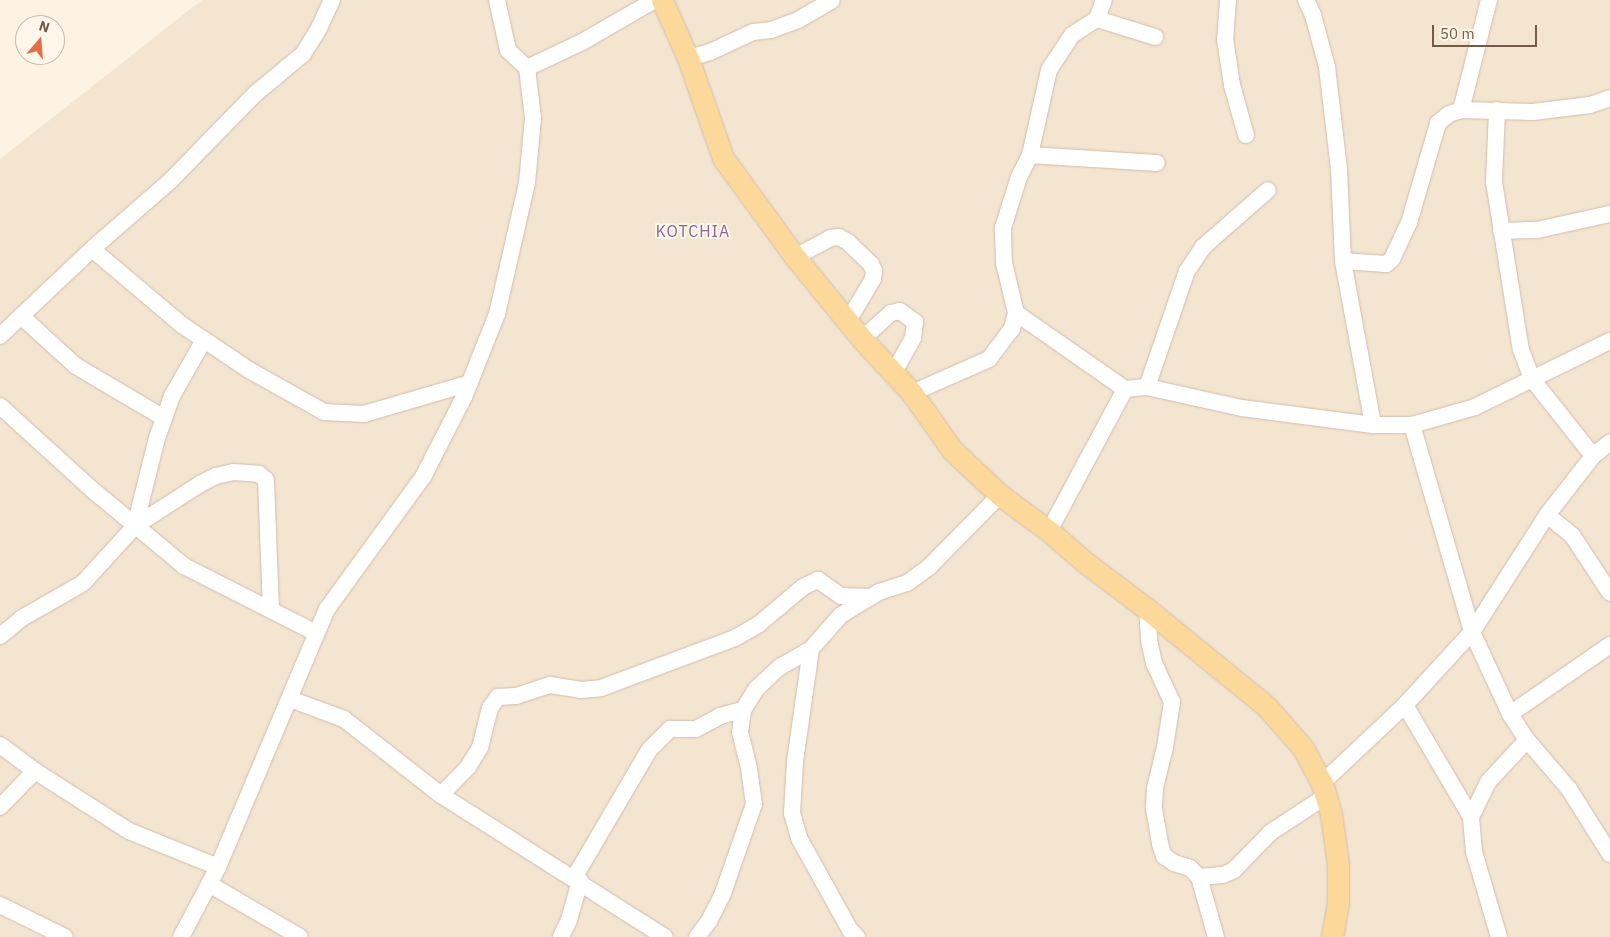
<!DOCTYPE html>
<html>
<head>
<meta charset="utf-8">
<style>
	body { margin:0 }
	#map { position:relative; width:1610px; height:937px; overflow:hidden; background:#fcf3e3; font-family:"IBM Plex Sans",sans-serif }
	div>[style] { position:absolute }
	.residential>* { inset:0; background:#f4e5d1 }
	.roads { filter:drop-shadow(0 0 1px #d0bdac) drop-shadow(0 0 1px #d0bdac) }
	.minor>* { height:16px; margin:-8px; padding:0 8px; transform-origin:8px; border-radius:8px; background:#fff }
	.major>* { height:21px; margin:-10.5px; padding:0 10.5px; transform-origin:10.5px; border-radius:10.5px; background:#fcd99a }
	span { translate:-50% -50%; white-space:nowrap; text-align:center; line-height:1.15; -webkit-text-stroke:4px #fff7e9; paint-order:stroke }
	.quarter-label { font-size:16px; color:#886498; letter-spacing:1px }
	.north { position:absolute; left:15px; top:15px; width:50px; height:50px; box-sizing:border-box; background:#fff7e9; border:1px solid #c8b8a9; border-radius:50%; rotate:18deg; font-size:14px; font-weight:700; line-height:20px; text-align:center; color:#755949 }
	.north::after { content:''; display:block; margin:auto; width:18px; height:22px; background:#e86d46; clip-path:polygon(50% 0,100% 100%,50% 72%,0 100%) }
	.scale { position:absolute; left:1432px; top:25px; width:105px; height:22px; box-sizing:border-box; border:2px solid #755949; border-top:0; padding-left:6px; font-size:15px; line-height:18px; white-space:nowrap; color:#755949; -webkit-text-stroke:4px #fff7e9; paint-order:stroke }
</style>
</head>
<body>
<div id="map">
	<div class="residential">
		<i style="clip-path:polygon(202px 0,1610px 0,1610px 937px,0 937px,0 159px)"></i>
	</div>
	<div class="roads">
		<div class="minor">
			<i style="left:1228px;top:0;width:39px;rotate:94deg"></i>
			<i style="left:1225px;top:39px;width:47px;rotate:81.3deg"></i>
			<i style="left:1232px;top:85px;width:52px;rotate:74.4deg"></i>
			<i style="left:1306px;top:0;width:17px;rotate:65deg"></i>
			<i style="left:1313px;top:15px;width:54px;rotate:74.9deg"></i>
			<i style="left:1327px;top:67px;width:103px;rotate:83.3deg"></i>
			<i style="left:1339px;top:169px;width:92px;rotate:87.5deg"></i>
			<i style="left:1343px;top:261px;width:167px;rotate:79.6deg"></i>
			<i style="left:1097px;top:19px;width:61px;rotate:17.2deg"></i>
			<i style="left:688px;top:58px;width:23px;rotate:-15deg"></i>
			<i style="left:710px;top:52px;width:47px;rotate:-24.9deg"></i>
			<i style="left:753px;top:32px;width:18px;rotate:-6deg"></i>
			<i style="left:771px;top:30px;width:29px;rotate:-20deg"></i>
			<i style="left:798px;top:20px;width:39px;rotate:-30deg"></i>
			<i style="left:527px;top:68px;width:61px;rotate:-25.3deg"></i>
			<i style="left:582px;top:42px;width:84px;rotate:-29.9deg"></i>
			<i style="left:1461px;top:110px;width:72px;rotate:1.6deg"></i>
			<i style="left:1533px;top:112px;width:57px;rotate:-7deg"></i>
			<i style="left:1590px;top:105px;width:21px;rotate:-19deg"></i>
			<i style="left:1497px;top:110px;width:72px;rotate:92.4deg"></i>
			<i style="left:1494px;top:182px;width:170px;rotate:80.9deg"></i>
			<i style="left:1521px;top:350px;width:31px;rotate:69deg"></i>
			<i style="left:1532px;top:379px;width:98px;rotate:51.6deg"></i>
			<i style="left:1030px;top:155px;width:127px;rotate:3.6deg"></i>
			<i style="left:1501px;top:231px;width:36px;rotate:-2deg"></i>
			<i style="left:1537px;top:230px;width:75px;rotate:-12.4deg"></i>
			<i style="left:92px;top:249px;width:118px;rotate:40.2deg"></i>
			<i style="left:182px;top:325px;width:81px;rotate:33.9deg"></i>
			<i style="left:249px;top:370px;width:86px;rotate:29.2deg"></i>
			<i style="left:324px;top:412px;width:40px;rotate:2.9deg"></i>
			<i style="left:364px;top:414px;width:110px;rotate:-16.3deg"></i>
			<i style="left:795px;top:257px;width:40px;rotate:-28deg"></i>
			<i style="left:830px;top:238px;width:9px;rotate:-6deg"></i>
			<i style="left:839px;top:237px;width:10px;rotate:29deg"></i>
			<i style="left:848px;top:242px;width:32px;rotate:44deg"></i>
			<i style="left:871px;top:264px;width:8px;rotate:67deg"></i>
			<i style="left:874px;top:271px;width:8px;rotate:97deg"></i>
			<i style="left:873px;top:279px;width:49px;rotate:120.8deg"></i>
			<i style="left:1343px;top:261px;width:43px;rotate:4deg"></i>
			<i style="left:1386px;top:264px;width:8px;rotate:-40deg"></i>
			<i style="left:1392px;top:259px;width:40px;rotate:-65deg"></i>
			<i style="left:1409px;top:223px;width:104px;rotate:-73.8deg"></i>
			<i style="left:1438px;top:123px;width:14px;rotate:-39deg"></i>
			<i style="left:1449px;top:114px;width:13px;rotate:-18deg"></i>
			<i style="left:1461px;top:110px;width:114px;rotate:-75.7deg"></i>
			<i style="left:1016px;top:313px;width:133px;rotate:34.9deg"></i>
			<i style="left:21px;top:316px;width:74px;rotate:42.3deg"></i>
			<i style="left:76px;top:366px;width:102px;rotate:30.6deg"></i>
			<i style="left:0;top:336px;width:127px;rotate:-43.4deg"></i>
			<i style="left:92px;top:249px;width:105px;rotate:-41.1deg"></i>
			<i style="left:171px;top:180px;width:120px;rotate:-45.7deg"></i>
			<i style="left:255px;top:94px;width:62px;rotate:-39.8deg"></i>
			<i style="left:303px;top:54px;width:31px;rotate:-58deg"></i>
			<i style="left:319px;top:28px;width:31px;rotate:-65deg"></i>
			<i style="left:862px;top:339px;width:39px;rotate:-42deg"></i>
			<i style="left:891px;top:313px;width:9px;rotate:-13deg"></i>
			<i style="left:900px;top:311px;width:19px;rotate:36deg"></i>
			<i style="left:915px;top:322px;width:16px;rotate:97deg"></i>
			<i style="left:913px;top:338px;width:39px;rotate:119deg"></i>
			<i style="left:1147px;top:387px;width:123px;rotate:-71deg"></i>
			<i style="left:1187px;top:271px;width:29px;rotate:-56deg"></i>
			<i style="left:1203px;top:247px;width:86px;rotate:-41.2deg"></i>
			<i style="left:912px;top:393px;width:84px;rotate:-23.8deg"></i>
			<i style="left:989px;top:359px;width:38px;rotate:-53deg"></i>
			<i style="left:1012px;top:329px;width:16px;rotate:-76deg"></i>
			<i style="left:1016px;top:313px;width:51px;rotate:-103.5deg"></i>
			<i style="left:1004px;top:263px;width:35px;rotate:-92deg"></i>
			<i style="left:1003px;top:228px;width:53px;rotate:-72.6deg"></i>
			<i style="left:1019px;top:177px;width:25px;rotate:-63deg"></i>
			<i style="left:1030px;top:155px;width:87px;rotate:-77.4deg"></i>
			<i style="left:1049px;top:70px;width:42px;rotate:-56.7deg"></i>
			<i style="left:1072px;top:35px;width:30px;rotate:-33deg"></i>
			<i style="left:1097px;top:19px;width:20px;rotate:-70deg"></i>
			<i style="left:0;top:406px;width:128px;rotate:42.2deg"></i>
			<i style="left:95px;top:492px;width:116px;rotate:39.7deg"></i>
			<i style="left:184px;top:566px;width:148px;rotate:26.9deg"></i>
			<i style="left:1412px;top:425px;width:216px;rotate:73.8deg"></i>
			<i style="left:1472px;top:632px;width:90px;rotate:65.1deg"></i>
			<i style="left:1510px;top:714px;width:31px;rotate:57deg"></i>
			<i style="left:1527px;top:740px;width:65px;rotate:49.4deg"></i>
			<i style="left:1569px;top:789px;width:77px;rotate:57.8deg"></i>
			<i style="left:1547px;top:515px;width:32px;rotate:39deg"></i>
			<i style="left:1572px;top:535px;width:69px;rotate:56.8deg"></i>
			<i style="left:135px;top:526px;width:91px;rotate:-76deg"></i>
			<i style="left:157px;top:438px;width:45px;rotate:-70.3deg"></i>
			<i style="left:172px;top:396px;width:64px;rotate:-60.3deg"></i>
			<i style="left:1049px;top:531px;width:161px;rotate:-61.8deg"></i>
			<i style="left:1125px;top:389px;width:22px;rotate:-5deg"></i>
			<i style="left:1147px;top:387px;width:97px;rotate:12.5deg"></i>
			<i style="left:1242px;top:408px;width:132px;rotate:7.4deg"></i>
			<i style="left:1373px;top:425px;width:39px"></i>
			<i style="left:1412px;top:425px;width:66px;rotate:-15.9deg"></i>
			<i style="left:1475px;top:407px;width:150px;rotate:-26.1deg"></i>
			<i style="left:1147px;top:609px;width:31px;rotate:86deg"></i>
			<i style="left:1149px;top:640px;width:24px;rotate:78deg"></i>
			<i style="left:1154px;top:663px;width:43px;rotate:65.2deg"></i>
			<i style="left:1172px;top:702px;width:46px;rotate:98.8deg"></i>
			<i style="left:1165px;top:747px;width:42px;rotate:103.7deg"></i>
			<i style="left:1155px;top:788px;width:21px;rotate:93deg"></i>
			<i style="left:1154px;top:809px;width:36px;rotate:80deg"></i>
			<i style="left:1160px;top:844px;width:13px;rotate:72deg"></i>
			<i style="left:1164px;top:856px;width:12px;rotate:35deg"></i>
			<i style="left:1174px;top:863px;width:17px;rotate:17deg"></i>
			<i style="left:1190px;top:868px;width:13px;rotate:45deg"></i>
			<i style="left:1199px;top:877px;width:62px;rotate:74.2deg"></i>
			<i style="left:0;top:636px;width:28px;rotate:-39deg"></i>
			<i style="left:22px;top:618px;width:70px;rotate:-29.8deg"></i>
			<i style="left:83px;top:583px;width:77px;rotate:-47.6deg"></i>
			<i style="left:135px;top:526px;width:77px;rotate:-32.9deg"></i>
			<i style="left:200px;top:484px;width:18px;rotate:-27deg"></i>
			<i style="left:216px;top:476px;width:17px;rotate:-13deg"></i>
			<i style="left:233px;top:472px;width:26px;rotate:4deg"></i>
			<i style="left:259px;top:474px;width:9px;rotate:41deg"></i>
			<i style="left:266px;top:480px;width:130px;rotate:87.8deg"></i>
			<i style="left:811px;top:649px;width:114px;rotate:98.1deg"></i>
			<i style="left:795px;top:762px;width:51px;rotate:93.4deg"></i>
			<i style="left:792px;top:813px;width:26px;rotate:74deg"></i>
			<i style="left:799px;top:838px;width:105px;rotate:61deg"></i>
			<i style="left:850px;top:930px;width:10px;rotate:45deg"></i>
			<i style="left:290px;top:699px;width:58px;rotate:20.3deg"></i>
			<i style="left:344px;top:719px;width:123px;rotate:38.1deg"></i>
			<i style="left:441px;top:795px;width:265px;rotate:32.4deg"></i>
			<i style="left:1405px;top:705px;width:130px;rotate:59.5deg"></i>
			<i style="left:1510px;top:714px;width:121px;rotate:-34.6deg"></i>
			<i style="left:0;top:745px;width:44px;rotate:36.6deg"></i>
			<i style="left:35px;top:771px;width:112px;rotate:32.6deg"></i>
			<i style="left:129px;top:831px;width:96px;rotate:22deg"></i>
			<i style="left:1322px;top:783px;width:114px;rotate:-43.2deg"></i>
			<i style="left:1405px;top:705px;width:99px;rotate:-47.5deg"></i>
			<i style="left:1472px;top:632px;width:139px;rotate:-57.3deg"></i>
			<i style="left:1547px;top:515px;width:75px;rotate:-52.1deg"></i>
			<i style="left:1593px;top:456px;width:22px;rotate:-39deg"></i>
			<i style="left:441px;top:795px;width:39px;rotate:-46deg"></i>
			<i style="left:468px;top:767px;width:22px;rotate:-58deg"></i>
			<i style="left:480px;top:748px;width:41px;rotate:-76deg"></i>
			<i style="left:490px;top:708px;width:14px;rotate:-54deg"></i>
			<i style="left:498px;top:697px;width:18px;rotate:-3deg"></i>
			<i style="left:516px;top:696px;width:36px;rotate:-18deg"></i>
			<i style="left:550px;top:685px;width:30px;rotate:9deg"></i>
			<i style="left:580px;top:690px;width:21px;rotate:-5deg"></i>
			<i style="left:601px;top:688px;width:143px;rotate:-20.5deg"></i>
			<i style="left:735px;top:638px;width:28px;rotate:-30deg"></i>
			<i style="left:759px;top:624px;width:57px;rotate:-40.1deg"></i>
			<i style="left:803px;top:587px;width:17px;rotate:-25deg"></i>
			<i style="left:818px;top:580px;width:28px;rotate:35deg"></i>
			<i style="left:841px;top:596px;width:29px;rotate:2deg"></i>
			<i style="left:0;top:807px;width:50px;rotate:-45.8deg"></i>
			<i style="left:1199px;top:877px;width:24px;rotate:-5deg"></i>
			<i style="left:1223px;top:875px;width:12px;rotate:-24deg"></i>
			<i style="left:1234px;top:870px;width:53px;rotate:-45.8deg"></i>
			<i style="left:1271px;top:832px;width:66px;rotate:-33.2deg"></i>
			<i style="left:574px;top:878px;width:148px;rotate:-59.6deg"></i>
			<i style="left:649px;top:750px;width:30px;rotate:-45deg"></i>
			<i style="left:670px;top:729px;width:26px"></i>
			<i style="left:696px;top:729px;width:27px;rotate:-28deg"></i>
			<i style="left:720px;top:716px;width:24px;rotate:-15deg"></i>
			<i style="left:209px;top:884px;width:105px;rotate:30.2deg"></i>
			<i style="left:0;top:905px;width:72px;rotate:26.2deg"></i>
			<i style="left:181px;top:937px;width:79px;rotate:-62.1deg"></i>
			<i style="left:218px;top:867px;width:280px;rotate:-67.1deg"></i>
			<i style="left:327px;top:609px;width:163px;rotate:-54deg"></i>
			<i style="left:423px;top:477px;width:90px;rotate:-62.9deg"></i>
			<i style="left:464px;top:397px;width:89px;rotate:-68.3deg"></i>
			<i style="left:497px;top:314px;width:134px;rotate:-77.1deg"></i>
			<i style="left:527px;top:183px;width:65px;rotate:-84.7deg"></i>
			<i style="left:533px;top:118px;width:50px;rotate:-96.8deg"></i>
			<i style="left:527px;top:68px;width:26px;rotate:-137deg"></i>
			<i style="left:508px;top:50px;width:51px;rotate:-102.4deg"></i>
			<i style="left:561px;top:937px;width:19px;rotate:-65deg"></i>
			<i style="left:569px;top:920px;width:41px;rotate:-74.2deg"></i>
			<i style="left:697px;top:937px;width:20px;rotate:-53deg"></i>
			<i style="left:709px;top:921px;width:28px;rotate:-63deg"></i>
			<i style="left:722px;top:896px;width:97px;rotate:-70.8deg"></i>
			<i style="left:754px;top:804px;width:36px;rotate:-98deg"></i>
			<i style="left:749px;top:768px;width:37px;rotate:-104deg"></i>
			<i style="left:740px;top:732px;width:22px;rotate:-82deg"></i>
			<i style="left:743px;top:710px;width:25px;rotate:-58deg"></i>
			<i style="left:756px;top:689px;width:33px;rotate:-43deg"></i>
			<i style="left:780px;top:667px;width:36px;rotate:-30deg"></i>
			<i style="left:811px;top:649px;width:45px;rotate:-48.6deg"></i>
			<i style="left:841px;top:615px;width:44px;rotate:-31.2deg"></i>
			<i style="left:879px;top:592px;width:29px;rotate:-18deg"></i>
			<i style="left:907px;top:583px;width:29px;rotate:-36deg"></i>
			<i style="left:930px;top:566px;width:100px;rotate:-45.4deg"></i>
			<i style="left:1499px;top:937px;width:89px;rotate:-106.4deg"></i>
			<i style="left:1474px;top:852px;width:35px;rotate:-95deg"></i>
			<i style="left:1471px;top:817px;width:39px;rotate:-64deg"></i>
			<i style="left:1488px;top:782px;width:57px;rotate:-47.1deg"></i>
		</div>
		<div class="major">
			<i style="left:662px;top:0;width:64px;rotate:65.9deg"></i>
			<i style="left:688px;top:58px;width:106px;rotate:70.7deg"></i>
			<i style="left:723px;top:158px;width:122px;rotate:54deg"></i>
			<i style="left:795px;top:257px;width:106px;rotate:50.7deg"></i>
			<i style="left:862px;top:339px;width:74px;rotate:47.2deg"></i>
			<i style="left:912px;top:393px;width:70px;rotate:54.9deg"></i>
			<i style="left:952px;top:450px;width:66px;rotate:43.2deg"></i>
			<i style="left:1000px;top:495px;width:61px;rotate:36.3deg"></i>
			<i style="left:1049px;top:531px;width:49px;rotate:40.9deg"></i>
			<i style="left:1086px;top:563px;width:76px;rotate:37deg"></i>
			<i style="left:1147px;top:609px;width:155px;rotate:39.2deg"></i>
			<i style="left:1267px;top:707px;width:55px;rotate:48.7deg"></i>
			<i style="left:1303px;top:748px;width:40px;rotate:62deg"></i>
			<i style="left:1322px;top:783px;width:32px;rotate:74deg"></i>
			<i style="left:1331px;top:814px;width:50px;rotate:82deg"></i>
			<i style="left:1338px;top:864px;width:39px;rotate:90deg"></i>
			<i style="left:1338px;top:903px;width:35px;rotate:100deg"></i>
		</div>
	</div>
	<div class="quarter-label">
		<span style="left:693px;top:231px">KOTCHIA</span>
	</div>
	<div class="north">N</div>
	<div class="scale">50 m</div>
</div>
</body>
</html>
